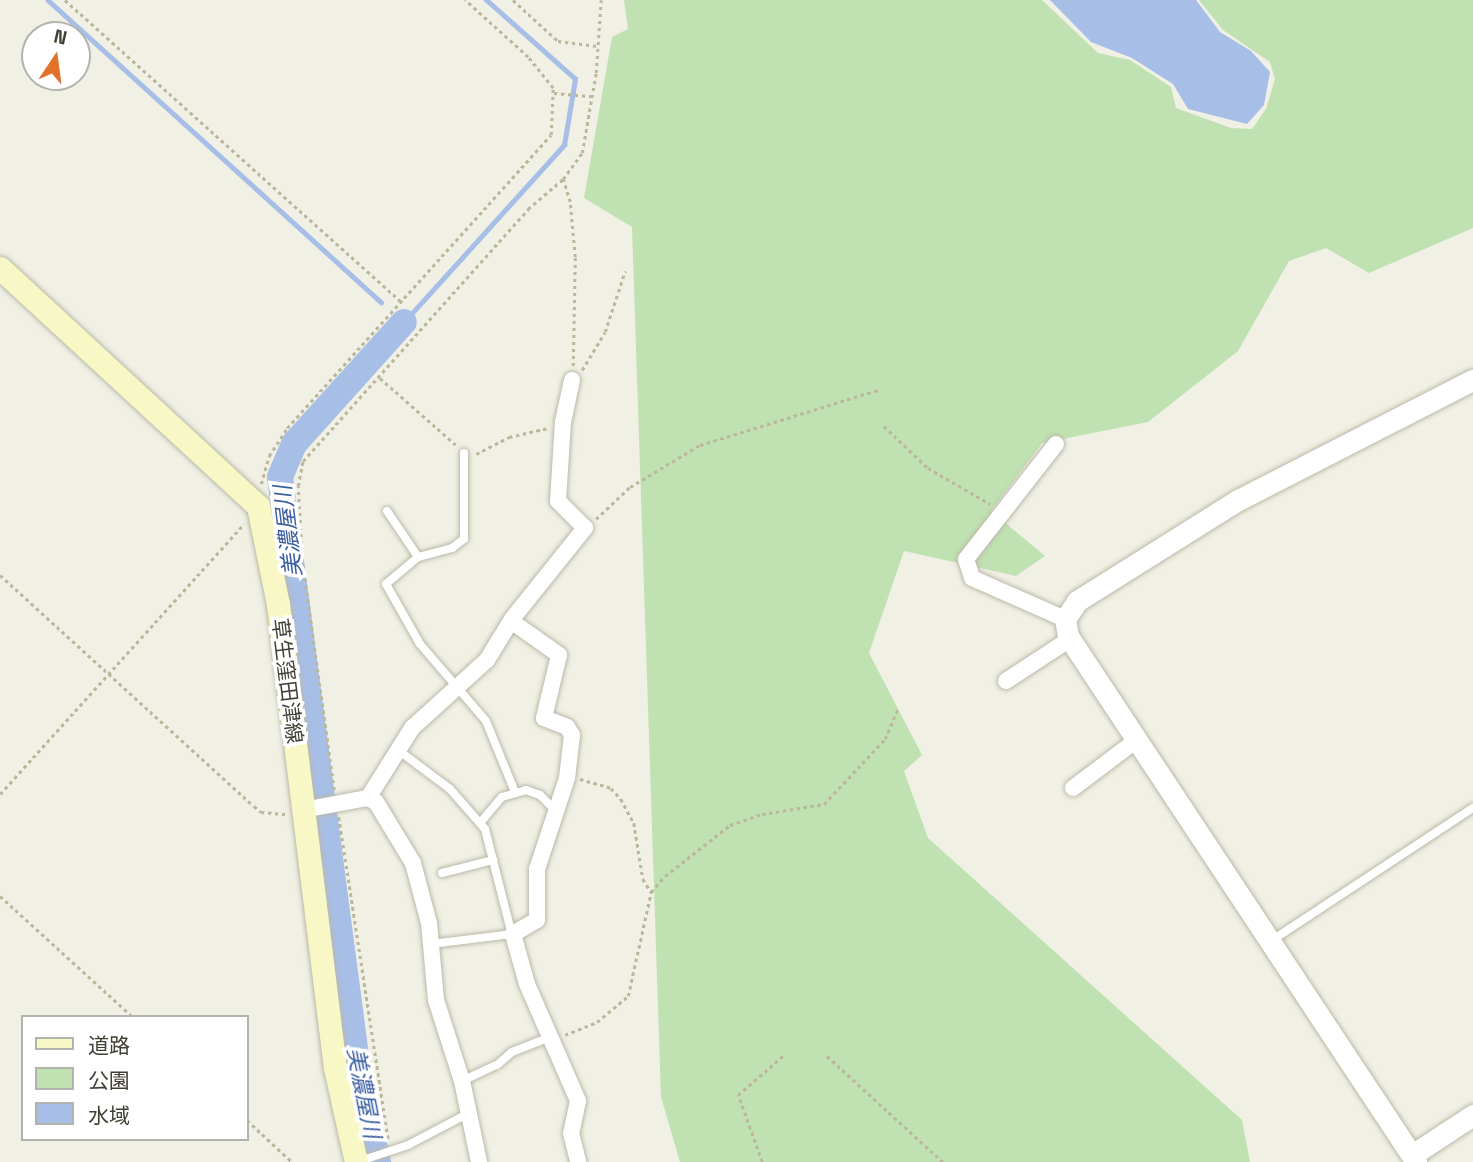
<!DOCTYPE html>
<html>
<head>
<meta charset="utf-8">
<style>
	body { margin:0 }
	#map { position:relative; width:1473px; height:1162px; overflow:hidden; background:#f0f0e5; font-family:"Space Grotesk","Noto Sans JP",sans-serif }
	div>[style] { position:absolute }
	.green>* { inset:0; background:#c0e1b2 }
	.water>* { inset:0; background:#a7bee7 }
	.stream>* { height:4.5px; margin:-2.25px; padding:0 2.25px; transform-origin:2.25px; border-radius:2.25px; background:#a7bee7 }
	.river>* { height:26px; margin:-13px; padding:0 13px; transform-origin:13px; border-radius:13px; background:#a7bee7 }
	.path>* { height:2.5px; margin-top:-1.25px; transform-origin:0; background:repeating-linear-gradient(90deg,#bbb79b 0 3.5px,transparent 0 7px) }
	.roads { filter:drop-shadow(0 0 2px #bbb9a9) drop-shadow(0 0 2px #bbb9a9) }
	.service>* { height:8px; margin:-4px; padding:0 4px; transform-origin:4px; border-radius:4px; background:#fff }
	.minor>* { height:16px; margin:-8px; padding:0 8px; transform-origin:8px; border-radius:8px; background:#fff }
	.tertiary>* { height:21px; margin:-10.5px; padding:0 10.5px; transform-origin:10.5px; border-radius:10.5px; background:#fff }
	.secondary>* { height:23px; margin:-11.5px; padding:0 11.5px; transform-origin:11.5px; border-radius:11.5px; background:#f8f8c7 }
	span { translate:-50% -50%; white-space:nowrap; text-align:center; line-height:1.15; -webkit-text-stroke:7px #fff; paint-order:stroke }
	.street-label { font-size:21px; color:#424035 }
	.water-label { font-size:23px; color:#3b5ea2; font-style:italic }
	.legend { position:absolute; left:21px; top:1015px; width:228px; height:126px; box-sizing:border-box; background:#fff; border:2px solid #b3b3ae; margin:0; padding:9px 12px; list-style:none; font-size:21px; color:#424035 }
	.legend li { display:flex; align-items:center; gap:14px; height:35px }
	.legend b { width:35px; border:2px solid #b3b3ae }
	.north { position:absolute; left:21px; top:21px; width:70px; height:70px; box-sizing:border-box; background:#fff; border:2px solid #b3b3ae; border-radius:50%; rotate:13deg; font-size:19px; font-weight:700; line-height:28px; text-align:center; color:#424035 }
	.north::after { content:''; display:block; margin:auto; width:24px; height:32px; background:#e2712a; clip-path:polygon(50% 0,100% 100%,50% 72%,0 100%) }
</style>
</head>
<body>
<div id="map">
	<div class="green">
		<i style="clip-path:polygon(624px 0,1042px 0,1098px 53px,1130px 60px,1171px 87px,1176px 108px,1231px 128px,1252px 129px,1266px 109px,1275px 79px,1270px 62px,1223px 30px,1199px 0,1473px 0,1473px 228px,1369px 273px,1326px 248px,1289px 261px,1238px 351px,1148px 422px,1042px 443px,991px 511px,1045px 556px,1016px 576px,904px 551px,869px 653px,922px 755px,904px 771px,928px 838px,1242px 1120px,1250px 1162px,680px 1162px,661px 1097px,632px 227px,584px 198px,612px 37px,628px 29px)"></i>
	</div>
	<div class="water">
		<i style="clip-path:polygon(1050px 0,1196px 0,1220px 32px,1251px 51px,1270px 72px,1264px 105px,1247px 124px,1188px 109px,1173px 84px,1132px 58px,1091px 42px)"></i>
	</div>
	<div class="stream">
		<i style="left:48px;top:0;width:450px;rotate:42.2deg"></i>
		<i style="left:399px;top:318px;width:6px;rotate:39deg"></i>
		<i style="left:404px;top:322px;width:239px;rotate:-47.9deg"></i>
		<i style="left:564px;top:145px;width:67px;rotate:-80.5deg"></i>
		<i style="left:575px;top:79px;width:119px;rotate:-138.4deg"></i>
	</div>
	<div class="river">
		<i style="left:378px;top:1162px;width:85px;rotate:-102.9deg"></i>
		<i style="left:359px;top:1079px;width:607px;rotate:-97.48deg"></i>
		<i style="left:280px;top:477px;width:36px;rotate:-67deg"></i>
		<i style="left:294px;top:444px;width:164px;rotate:-48deg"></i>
	</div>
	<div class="path">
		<i style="left:65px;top:0;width:453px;rotate:41.9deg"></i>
		<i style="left:513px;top:0;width:61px;rotate:42.3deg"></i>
		<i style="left:558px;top:41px;width:40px;rotate:7.1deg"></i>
		<i style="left:554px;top:93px;width:37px;rotate:5deg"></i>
		<i style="left:573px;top:366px;width:109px;rotate:-88.9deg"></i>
		<i style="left:575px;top:257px;width:55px;rotate:-95.2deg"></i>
		<i style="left:570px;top:202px;width:24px;rotate:-107deg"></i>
		<i style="left:563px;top:179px;width:32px;rotate:-54deg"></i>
		<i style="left:582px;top:153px;width:81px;rotate:-80.1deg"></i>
		<i style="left:596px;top:73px;width:73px;rotate:-86.1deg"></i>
		<i style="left:582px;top:370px;width:44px;rotate:-58.8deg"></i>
		<i style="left:605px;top:332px;width:64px;rotate:-71.8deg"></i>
		<i style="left:380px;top:378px;width:101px;rotate:41.4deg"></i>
		<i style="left:884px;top:426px;width:61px;rotate:43.7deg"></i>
		<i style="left:928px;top:468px;width:72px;rotate:30.1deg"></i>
		<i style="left:476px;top:454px;width:37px;rotate:-27deg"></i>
		<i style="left:509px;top:437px;width:40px;rotate:-13deg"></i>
		<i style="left:261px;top:484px;width:29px;rotate:-74deg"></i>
		<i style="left:269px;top:456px;width:33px;rotate:-57deg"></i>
		<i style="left:287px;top:428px;width:394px;rotate:-48deg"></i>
		<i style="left:551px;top:135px;width:47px;rotate:-87.6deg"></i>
		<i style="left:553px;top:88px;width:40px;rotate:-129deg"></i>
		<i style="left:528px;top:57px;width:85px;rotate:-137.9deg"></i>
		<i style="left:278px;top:513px;width:21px;rotate:-8deg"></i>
		<i style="left:596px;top:519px;width:47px;rotate:-43.3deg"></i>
		<i style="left:630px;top:487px;width:82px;rotate:-31deg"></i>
		<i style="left:700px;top:445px;width:189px;rotate:-17.2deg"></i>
		<i style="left:0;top:575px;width:343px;rotate:42.3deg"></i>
		<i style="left:254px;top:806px;width:9px;rotate:41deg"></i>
		<i style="left:261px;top:812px;width:25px;rotate:5deg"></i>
		<i style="left:580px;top:779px;width:32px;rotate:16deg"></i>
		<i style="left:611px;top:788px;width:15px;rotate:48deg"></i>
		<i style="left:621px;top:799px;width:27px;rotate:62deg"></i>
		<i style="left:634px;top:823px;width:57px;rotate:80.9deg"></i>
		<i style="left:643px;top:879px;width:15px;rotate:58deg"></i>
		<i style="left:334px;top:790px;width:234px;rotate:-97.9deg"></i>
		<i style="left:302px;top:558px;width:72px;rotate:-93.2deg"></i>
		<i style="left:298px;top:486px;width:25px;rotate:-79deg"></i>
		<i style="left:303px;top:461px;width:338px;rotate:-48.2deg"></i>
		<i style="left:528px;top:209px;width:46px;rotate:-40.6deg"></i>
		<i style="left:0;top:794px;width:364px;rotate:-47.9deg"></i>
		<i style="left:339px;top:817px;width:326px;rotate:81.3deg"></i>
		<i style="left:0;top:896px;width:180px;rotate:42.3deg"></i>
		<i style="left:565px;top:1035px;width:35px;rotate:-22deg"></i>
		<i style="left:597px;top:1022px;width:40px;rotate:-40deg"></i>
		<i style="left:628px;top:996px;width:107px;rotate:-77.5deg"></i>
		<i style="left:651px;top:892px;width:21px;rotate:-49deg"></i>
		<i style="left:665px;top:876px;width:83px;rotate:-38.1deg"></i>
		<i style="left:730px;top:825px;width:34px;rotate:-19deg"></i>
		<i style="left:762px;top:814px;width:63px;rotate:-9.2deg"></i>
		<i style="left:824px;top:804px;width:89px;rotate:-46.8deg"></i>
		<i style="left:885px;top:739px;width:33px;rotate:-67deg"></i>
		<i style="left:827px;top:1056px;width:157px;rotate:42.4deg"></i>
		<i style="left:247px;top:1120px;width:62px;rotate:43deg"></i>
		<i style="left:762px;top:1162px;width:71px;rotate:-109.7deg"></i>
		<i style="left:738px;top:1095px;width:62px;rotate:-41.1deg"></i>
	</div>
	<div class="roads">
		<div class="service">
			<i style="left:464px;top:453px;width:86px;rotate:90deg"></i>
			<i style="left:464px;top:539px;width:15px;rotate:143deg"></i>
			<i style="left:452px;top:548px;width:35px;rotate:165deg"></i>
			<i style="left:418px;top:557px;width:42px;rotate:139.8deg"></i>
			<i style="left:386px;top:584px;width:69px;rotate:60.5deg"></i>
			<i style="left:420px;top:644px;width:101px;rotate:49.4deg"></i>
			<i style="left:486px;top:721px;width:77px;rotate:67.8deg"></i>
			<i style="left:387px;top:511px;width:55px;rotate:56deg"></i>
			<i style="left:398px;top:750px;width:65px;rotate:36.9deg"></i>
			<i style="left:450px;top:789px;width:53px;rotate:48.8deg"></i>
			<i style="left:485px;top:829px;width:105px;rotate:75.7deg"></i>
			<i style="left:480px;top:823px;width:34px;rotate:-50deg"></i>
			<i style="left:502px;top:797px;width:25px;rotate:-16deg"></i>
			<i style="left:526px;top:790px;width:15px;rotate:20deg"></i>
			<i style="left:540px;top:795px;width:21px;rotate:45deg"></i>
			<i style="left:442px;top:873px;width:53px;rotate:-14.3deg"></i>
			<i style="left:1271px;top:941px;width:242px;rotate:-33.4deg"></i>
			<i style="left:431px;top:944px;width:83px;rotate:-7deg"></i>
			<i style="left:462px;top:1081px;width:38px;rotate:-25deg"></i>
			<i style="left:497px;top:1065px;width:20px;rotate:-41deg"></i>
			<i style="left:512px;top:1052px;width:41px;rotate:-21.5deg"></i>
			<i style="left:357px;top:1162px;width:54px;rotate:-18.4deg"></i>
			<i style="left:408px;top:1145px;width:69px;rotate:-27.7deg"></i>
		</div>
		<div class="minor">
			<i style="left:1056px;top:444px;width:146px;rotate:128deg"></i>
			<i style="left:966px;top:559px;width:20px;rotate:72deg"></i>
			<i style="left:972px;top:578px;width:102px;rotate:23.8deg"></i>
			<i style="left:511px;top:621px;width:59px;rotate:35.3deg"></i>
			<i style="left:559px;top:655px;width:65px;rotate:103.4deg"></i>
			<i style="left:544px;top:718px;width:25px;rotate:21deg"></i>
			<i style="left:567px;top:727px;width:9px;rotate:58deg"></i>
			<i style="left:572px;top:735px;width:43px;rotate:96.6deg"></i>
			<i style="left:567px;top:778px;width:96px;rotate:108.2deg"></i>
			<i style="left:537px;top:869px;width:51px;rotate:90deg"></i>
			<i style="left:537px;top:920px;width:28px;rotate:150deg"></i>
			<i style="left:513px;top:934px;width:52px;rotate:74.4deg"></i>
			<i style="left:527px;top:984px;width:128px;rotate:66.4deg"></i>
			<i style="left:578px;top:1101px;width:33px;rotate:102deg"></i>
			<i style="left:571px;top:1133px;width:30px;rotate:76deg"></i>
			<i style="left:1006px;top:681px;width:77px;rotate:-33.3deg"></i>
			<i style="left:1073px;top:788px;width:81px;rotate:-37deg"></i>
			<i style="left:368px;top:798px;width:83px;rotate:-57.8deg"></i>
			<i style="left:412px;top:728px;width:101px;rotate:-42.2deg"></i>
			<i style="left:487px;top:660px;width:48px;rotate:-58.6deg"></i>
			<i style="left:512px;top:619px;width:117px;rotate:-51.3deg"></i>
			<i style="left:585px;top:528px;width:38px;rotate:-135deg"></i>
			<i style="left:558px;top:501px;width:79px;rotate:-86.4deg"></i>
			<i style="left:563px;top:422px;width:43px;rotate:-77.9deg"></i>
			<i style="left:303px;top:810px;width:66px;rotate:-10.5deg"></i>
			<i style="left:368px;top:798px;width:9px;rotate:27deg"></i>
			<i style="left:376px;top:802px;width:71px;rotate:58.8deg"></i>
			<i style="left:413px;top:863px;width:62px;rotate:75.1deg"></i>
			<i style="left:429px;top:923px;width:77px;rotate:84.8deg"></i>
			<i style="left:436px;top:1000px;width:85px;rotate:72.2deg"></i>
			<i style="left:462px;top:1081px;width:83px;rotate:78.1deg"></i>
		</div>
		<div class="tertiary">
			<i style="left:1412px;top:1155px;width:73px;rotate:-33.3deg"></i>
			<i style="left:1416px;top:1162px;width:631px;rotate:-123.49deg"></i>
			<i style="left:1068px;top:636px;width:17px;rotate:-100deg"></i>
			<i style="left:1065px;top:619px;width:22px;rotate:-56deg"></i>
			<i style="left:1077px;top:601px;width:190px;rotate:-32.1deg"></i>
			<i style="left:1238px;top:500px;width:264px;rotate:-27.1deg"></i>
		</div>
		<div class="secondary">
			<i style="left:0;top:268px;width:351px;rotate:42.7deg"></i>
			<i style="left:258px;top:506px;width:100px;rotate:78.5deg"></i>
			<i style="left:278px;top:604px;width:467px;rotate:83deg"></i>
			<i style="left:335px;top:1068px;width:96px;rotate:77.4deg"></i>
		</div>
	</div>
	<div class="street-label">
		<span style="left:287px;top:681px;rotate:83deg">草生窪田津線</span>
	</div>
	<div class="water-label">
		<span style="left:288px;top:531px;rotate:-97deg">美濃屋川</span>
		<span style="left:364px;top:1093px;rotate:79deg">美濃屋川</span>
	</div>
	<ul class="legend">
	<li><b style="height:9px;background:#f8f8c7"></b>道路</li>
	<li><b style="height:19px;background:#c0e1b2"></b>公園</li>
	<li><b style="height:19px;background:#a7bee7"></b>水域</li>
	</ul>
	<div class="north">N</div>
</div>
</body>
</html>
